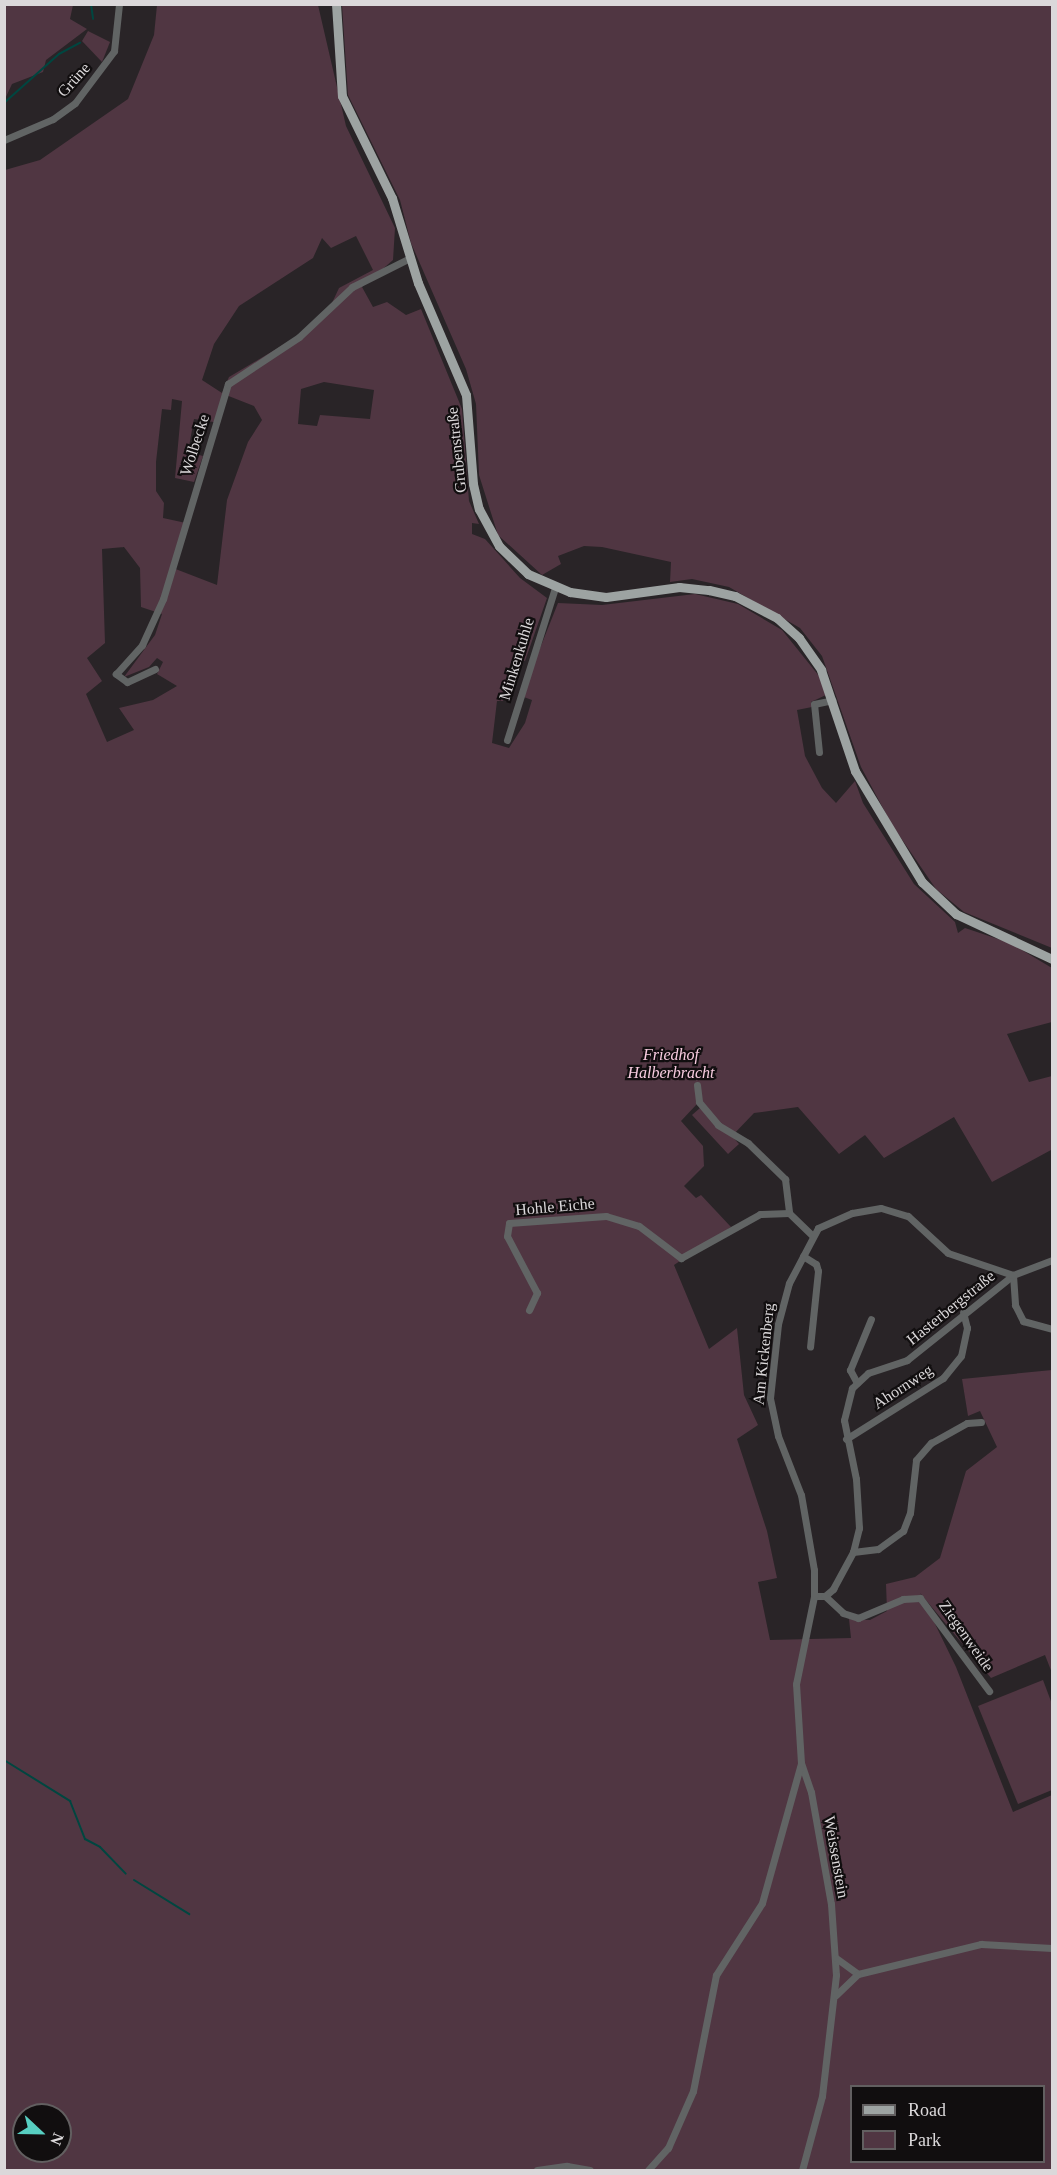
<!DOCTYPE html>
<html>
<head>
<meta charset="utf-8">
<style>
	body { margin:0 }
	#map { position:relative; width:1057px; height:2175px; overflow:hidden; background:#292427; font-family:"Times New Roman",serif }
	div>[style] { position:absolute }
	.green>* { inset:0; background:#503642 }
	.stream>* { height:2px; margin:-1px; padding:0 1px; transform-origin:1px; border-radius:1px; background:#004640 }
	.minor>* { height:7px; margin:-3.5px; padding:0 3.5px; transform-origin:3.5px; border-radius:3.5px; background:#616464 }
	.major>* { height:9px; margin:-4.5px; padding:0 4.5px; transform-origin:4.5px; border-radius:4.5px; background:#9da3a2 }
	span { translate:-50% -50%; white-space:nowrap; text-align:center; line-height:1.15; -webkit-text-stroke:4.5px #110e0f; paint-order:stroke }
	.street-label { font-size:16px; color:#dbd8da }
	.park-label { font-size:16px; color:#f7cbdf; font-style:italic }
	.frame { position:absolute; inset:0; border:6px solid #dbd8da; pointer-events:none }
	.legend { position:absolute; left:850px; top:2085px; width:195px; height:78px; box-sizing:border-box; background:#110e0f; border:2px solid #625f60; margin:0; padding:8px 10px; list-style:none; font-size:18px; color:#dbd8da }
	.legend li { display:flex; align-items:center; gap:12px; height:30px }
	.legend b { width:30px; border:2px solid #625f60 }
	.north { position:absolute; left:12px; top:2103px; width:60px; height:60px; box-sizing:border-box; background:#110e0f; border:2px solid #625f60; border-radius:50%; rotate:112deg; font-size:16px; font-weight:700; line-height:24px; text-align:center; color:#dbd8da }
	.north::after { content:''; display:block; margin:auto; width:21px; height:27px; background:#57cec1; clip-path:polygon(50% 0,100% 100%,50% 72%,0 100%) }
</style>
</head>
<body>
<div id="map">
	<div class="green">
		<i style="clip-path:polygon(5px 4px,73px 5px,70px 19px,87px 29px,46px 60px,43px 72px,12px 84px,5px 99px)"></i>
		<i style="clip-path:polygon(evenodd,157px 5px,318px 5px,346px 126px,395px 228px,393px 260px,362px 287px,373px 307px,387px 302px,406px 315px,421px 309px,462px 409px,469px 501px,479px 524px,472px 523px,472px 534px,485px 539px,520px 578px,547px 598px,525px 661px,514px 659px,503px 701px,497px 701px,492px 743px,509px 748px,525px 723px,532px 700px,521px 696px,558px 603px,602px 605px,695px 594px,738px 604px,782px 630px,819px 676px,826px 695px,811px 702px,812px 707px,797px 710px,805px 756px,822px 788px,836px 803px,855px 781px,863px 803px,914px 884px,955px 922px,958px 933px,965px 928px,1010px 943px,1052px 968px,1052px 1022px,1007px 1034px,1029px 1082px,1052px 1076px,1051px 1150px,992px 1182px,954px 1117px,884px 1158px,865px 1135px,839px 1154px,798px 1107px,754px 1113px,732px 1136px,739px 1144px,728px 1154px,692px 1115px,700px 1108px,697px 1104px,681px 1121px,703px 1146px,704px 1166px,684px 1186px,696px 1198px,701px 1195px,731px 1227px,674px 1265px,709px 1349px,737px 1328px,744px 1395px,758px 1425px,737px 1439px,767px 1531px,777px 1578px,758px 1582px,770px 1640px,851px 1638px,849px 1619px,870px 1620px,887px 1611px,886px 1584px,915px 1577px,940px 1558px,966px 1471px,997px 1447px,980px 1411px,968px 1416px,962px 1379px,1052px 1370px,1052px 1673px,1045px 1655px,991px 1678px,920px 1593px,956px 1667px,1013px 1812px,1052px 1795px,1052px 2170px,5px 2170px,5px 170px,40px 160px,128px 99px,154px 35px,157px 5px,356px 236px,373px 270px,339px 288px,332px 303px,298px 336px,229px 377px,222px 393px,202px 380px,214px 344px,239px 306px,313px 258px,322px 238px,331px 248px,356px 236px,157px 5px,324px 382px,374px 390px,370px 419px,320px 415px,317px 426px,298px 424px,301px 389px,324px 382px,157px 5px,226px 395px,254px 406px,262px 420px,248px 442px,227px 500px,217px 585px,173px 568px,186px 523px,163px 518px,164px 503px,156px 491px,156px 462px,162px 409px,171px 410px,172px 399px,182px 401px,175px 478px,194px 482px,203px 456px,188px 452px,194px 419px,220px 423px,226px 395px,157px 5px,124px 547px,140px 568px,141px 607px,162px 614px,155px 635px,124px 677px,149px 667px,157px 658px,163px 662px,157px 674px,177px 686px,153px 700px,119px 708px,134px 730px,107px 742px,86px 694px,102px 681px,87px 658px,105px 643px,102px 549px,124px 547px,157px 5px,852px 2086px,1044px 2086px,1044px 2162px,852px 2162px,852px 2086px,157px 5px,24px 2115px,60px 2115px,60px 2151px,24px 2151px,24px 2115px)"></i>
		<i style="clip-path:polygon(342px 5px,1052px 5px,1052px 948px,964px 912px,936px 889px,892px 825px,861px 767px,822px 656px,800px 628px,729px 587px,692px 579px,670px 582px,671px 562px,602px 547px,584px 546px,558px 556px,561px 564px,542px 575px,498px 535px,479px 475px,476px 404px,466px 369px,411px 243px,400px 200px,348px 95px)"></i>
		<i style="clip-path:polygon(88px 31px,110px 42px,102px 62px,82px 41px)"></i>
		<i style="clip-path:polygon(1043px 1680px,1052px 1704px,1052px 1790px,1018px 1804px,978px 1706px)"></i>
	</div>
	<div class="stream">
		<i style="left:91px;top:4px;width:15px;rotate:82deg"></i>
		<i style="left:4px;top:103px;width:74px;rotate:-41.7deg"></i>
		<i style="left:59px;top:54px;width:24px;rotate:-28deg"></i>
		<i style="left:4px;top:1760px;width:78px;rotate:31.8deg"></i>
		<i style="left:70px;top:1801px;width:41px;rotate:68.5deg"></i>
		<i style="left:85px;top:1839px;width:17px;rotate:28deg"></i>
		<i style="left:100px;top:1847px;width:37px;rotate:46deg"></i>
		<i style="left:134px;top:1880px;width:65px;rotate:31.7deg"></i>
	</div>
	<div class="minor">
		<i style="left:4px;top:140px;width:53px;rotate:-23.2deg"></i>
		<i style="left:53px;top:119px;width:27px;rotate:-36deg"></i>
		<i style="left:75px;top:103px;width:65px;rotate:-53.1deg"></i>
		<i style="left:114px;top:51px;width:47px;rotate:-83.9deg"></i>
		<i style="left:155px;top:669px;width:31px;rotate:155deg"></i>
		<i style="left:127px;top:682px;width:14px;rotate:-144deg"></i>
		<i style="left:116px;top:674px;width:39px;rotate:-48deg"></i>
		<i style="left:142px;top:645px;width:51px;rotate:-65.5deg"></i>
		<i style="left:163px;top:599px;width:225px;rotate:-73.2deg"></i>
		<i style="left:228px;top:384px;width:85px;rotate:-33.5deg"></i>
		<i style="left:299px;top:337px;width:73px;rotate:-43.3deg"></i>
		<i style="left:352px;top:287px;width:65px;rotate:-26.6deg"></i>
		<i style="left:507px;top:740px;width:159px;rotate:-72.5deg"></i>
		<i style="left:819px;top:752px;width:48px;rotate:-95.9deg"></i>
		<i style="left:814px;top:704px;width:19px;rotate:-12deg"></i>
		<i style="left:697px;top:1085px;width:17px;rotate:83deg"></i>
		<i style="left:699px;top:1102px;width:30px;rotate:50deg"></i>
		<i style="left:718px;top:1125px;width:35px;rotate:31deg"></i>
		<i style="left:748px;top:1143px;width:52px;rotate:44.2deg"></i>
		<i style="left:785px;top:1179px;width:34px;rotate:83deg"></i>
		<i style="left:803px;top:1256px;width:15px;rotate:32deg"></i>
		<i style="left:816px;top:1264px;width:7px;rotate:74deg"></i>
		<i style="left:818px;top:1271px;width:76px;rotate:96deg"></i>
		<i style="left:1013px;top:1275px;width:30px;rotate:86deg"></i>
		<i style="left:1015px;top:1305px;width:18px;rotate:63deg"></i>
		<i style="left:1023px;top:1321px;width:30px;rotate:15deg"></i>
		<i style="left:529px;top:1310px;width:19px;rotate:-65deg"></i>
		<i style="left:537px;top:1293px;width:64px;rotate:-117.8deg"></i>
		<i style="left:507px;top:1236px;width:13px;rotate:-81deg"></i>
		<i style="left:509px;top:1223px;width:97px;rotate:-4.1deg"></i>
		<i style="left:606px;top:1216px;width:34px;rotate:17deg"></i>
		<i style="left:639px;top:1226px;width:53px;rotate:37.3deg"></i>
		<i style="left:681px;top:1258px;width:90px;rotate:-29.1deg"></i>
		<i style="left:760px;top:1214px;width:29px;rotate:-2deg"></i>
		<i style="left:789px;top:1213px;width:32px;rotate:44deg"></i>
		<i style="left:857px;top:1383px;width:15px;rotate:-118deg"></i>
		<i style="left:850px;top:1370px;width:55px;rotate:-67.6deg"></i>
		<i style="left:846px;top:1439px;width:115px;rotate:-32.2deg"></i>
		<i style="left:943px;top:1378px;width:28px;rotate:-51deg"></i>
		<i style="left:961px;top:1356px;width:29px;rotate:-78deg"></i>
		<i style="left:967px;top:1328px;width:16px;rotate:-104deg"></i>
		<i style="left:853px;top:1552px;width:25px;rotate:-7deg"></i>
		<i style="left:878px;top:1549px;width:31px;rotate:-36deg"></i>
		<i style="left:903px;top:1531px;width:19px;rotate:-69deg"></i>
		<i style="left:910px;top:1513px;width:53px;rotate:-83.5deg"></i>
		<i style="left:916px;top:1460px;width:23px;rotate:-49deg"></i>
		<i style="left:931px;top:1443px;width:41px;rotate:-29.1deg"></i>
		<i style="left:967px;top:1423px;width:14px;rotate:-4deg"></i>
		<i style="left:814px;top:1596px;width:11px"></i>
		<i style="left:825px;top:1596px;width:11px;rotate:-41deg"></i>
		<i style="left:833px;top:1589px;width:42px;rotate:-61.6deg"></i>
		<i style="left:853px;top:1552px;width:25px;rotate:-76deg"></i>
		<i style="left:859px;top:1528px;width:49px;rotate:-93.5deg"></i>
		<i style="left:856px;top:1479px;width:60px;rotate:-101.5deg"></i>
		<i style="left:844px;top:1420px;width:33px;rotate:-76deg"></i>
		<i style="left:852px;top:1388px;width:22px;rotate:-43deg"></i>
		<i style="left:868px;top:1373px;width:41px;rotate:-18.4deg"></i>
		<i style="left:907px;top:1360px;width:136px;rotate:-38.7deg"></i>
		<i style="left:1013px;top:1275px;width:42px;rotate:-21deg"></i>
		<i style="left:825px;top:1596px;width:25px;rotate:43deg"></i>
		<i style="left:843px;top:1613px;width:16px;rotate:18deg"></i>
		<i style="left:858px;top:1618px;width:49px;rotate:-22.9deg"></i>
		<i style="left:903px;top:1599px;width:17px;rotate:-3deg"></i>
		<i style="left:920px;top:1598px;width:116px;rotate:53.4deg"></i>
		<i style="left:801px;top:1763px;width:31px;rotate:71deg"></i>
		<i style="left:811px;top:1792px;width:114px;rotate:79.9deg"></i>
		<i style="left:831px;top:1904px;width:71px;rotate:86deg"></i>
		<i style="left:836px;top:1975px;width:122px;rotate:96.6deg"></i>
		<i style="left:822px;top:2096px;width:77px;rotate:105.1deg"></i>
		<i style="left:836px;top:1958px;width:27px;rotate:36deg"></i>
		<i style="left:858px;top:1974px;width:127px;rotate:-13.7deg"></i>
		<i style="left:981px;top:1944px;width:71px;rotate:3.2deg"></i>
		<i style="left:836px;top:1995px;width:30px;rotate:-44deg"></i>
		<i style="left:537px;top:2170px;width:30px;rotate:-8deg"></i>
		<i style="left:567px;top:2166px;width:23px;rotate:10deg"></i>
		<i style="left:648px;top:2170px;width:30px;rotate:-48deg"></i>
		<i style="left:668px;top:2148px;width:62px;rotate:-66.3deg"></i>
		<i style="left:693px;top:2091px;width:118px;rotate:-78.8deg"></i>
		<i style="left:716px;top:1975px;width:85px;rotate:-57.4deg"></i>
		<i style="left:762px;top:1903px;width:145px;rotate:-74.4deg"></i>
		<i style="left:801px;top:1763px;width:79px;rotate:-93.6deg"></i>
		<i style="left:796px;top:1684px;width:90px;rotate:-78.4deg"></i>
		<i style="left:814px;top:1596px;width:26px;rotate:-90deg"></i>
		<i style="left:814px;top:1570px;width:76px;rotate:-99.8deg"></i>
		<i style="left:801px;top:1495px;width:63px;rotate:-111.3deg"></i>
		<i style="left:778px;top:1436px;width:39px;rotate:-102deg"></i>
		<i style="left:770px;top:1398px;width:74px;rotate:-83.8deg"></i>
		<i style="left:778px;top:1324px;width:42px;rotate:-75deg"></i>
		<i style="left:789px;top:1283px;width:62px;rotate:-62.2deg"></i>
		<i style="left:818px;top:1228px;width:37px;rotate:-24deg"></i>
		<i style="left:852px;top:1213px;width:29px;rotate:-10deg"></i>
		<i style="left:881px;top:1208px;width:28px;rotate:17deg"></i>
		<i style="left:908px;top:1216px;width:54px;rotate:42.8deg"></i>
		<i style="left:948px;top:1253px;width:69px;rotate:18.7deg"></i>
	</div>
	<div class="major">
		<i style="left:336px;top:4px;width:92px;rotate:86.3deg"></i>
		<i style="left:342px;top:96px;width:114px;rotate:63.9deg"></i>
		<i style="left:392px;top:198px;width:89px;rotate:73deg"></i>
		<i style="left:418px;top:283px;width:122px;rotate:66.8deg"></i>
		<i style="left:466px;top:395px;width:89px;rotate:85.5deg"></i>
		<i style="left:473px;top:484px;width:26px;rotate:77deg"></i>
		<i style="left:479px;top:509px;width:42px;rotate:61.6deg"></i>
		<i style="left:499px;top:546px;width:40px;rotate:44deg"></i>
		<i style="left:528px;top:574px;width:46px;rotate:23.2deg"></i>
		<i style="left:570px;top:592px;width:36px;rotate:8deg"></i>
		<i style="left:606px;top:597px;width:74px;rotate:-7.8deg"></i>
		<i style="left:679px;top:587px;width:30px;rotate:6deg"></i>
		<i style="left:709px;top:590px;width:27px;rotate:13deg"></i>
		<i style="left:735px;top:596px;width:47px;rotate:27.6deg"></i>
		<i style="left:777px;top:618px;width:30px;rotate:42deg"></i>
		<i style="left:799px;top:638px;width:39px;rotate:55deg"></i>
		<i style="left:821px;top:670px;width:107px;rotate:71.4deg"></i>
		<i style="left:855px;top:771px;width:130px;rotate:58.9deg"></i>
		<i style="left:922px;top:882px;width:47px;rotate:43.3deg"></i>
		<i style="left:956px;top:914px;width:106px;rotate:25.1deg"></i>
	</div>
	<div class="street-label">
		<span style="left:74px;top:80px;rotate:-48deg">Grüne</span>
		<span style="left:195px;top:445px;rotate:-72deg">Wolbecke</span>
		<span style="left:457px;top:450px;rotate:-96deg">Grubenstraße</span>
		<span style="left:517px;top:659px;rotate:-73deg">Minkenkuhle</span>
		<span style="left:555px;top:1207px;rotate:-5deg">Hohle Eiche</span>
		<span style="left:951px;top:1308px;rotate:-39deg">Hasterbergstraße</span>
		<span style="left:764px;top:1354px;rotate:-84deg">Am Kickenberg</span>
		<span style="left:903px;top:1387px;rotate:-33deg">Ahornweg</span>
		<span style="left:966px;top:1636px;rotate:55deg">Ziegenweide</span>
		<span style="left:836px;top:1857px;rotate:80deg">Weissenstein</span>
	</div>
	<div class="park-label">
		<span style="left:671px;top:1064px">Friedhof<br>Halberbracht</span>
	</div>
	<div class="frame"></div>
	<ul class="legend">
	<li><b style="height:8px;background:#9da3a2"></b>Road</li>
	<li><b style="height:16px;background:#503642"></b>Park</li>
	</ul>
	<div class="north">N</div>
</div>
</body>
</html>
